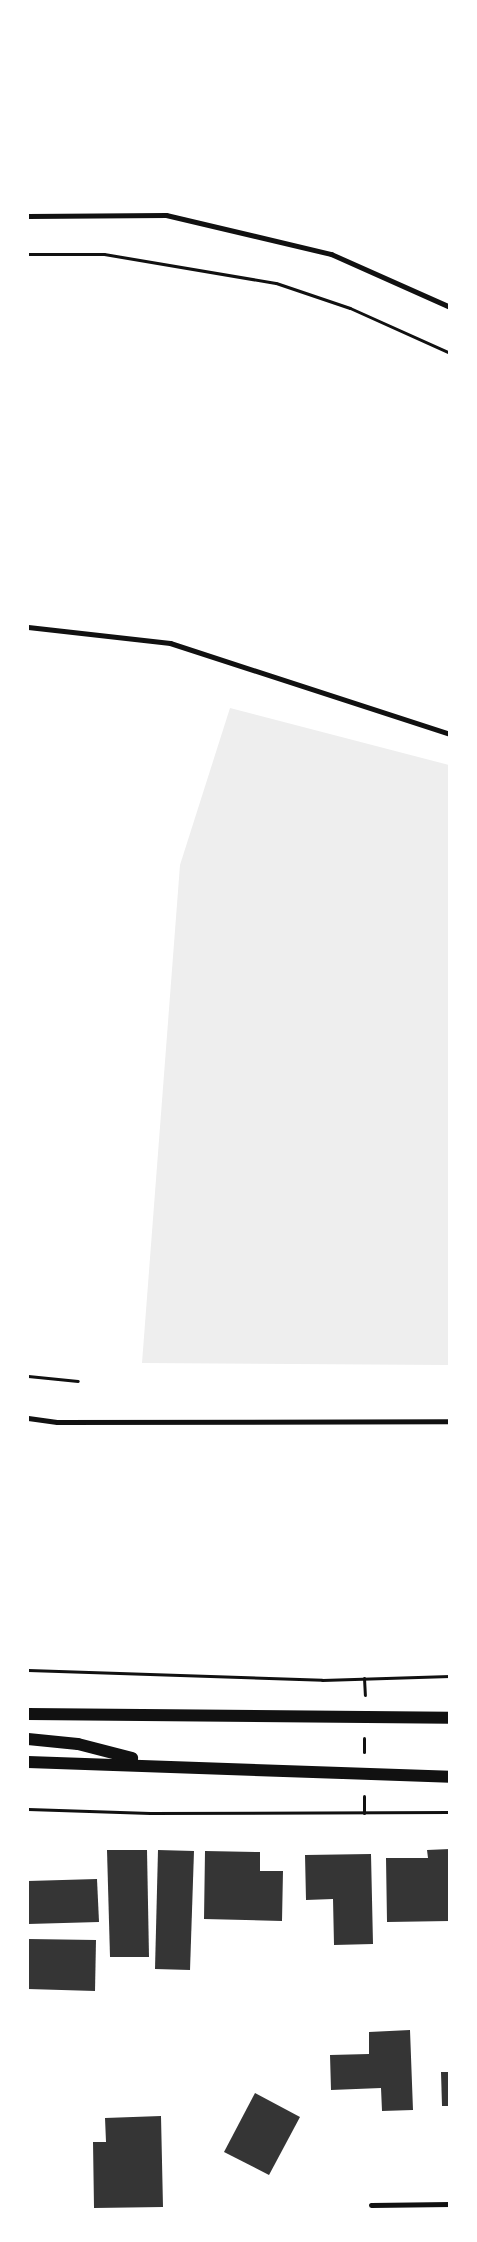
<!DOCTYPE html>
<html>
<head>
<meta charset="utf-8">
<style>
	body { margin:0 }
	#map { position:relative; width:477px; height:2242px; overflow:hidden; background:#fff; font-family:"Archivo Narrow",sans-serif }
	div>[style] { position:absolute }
	.green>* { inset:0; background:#eee }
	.building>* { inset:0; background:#353535 }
	.path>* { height:3px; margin:-1.5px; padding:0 1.5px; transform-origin:1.5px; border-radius:1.5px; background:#111 }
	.minor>* { height:5px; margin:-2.5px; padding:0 2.5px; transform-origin:2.5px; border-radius:2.5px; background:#111 }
	.primary>* { height:12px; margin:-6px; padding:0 6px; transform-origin:6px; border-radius:6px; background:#111 }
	span { translate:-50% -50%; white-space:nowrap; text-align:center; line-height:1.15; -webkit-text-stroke:4.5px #fff; paint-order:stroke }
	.frame { position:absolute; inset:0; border:29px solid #fff; pointer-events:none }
</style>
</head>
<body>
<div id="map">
	<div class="green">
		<i style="clip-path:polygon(230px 708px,449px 765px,449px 1365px,142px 1363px,180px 865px)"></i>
	</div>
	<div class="building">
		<i style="clip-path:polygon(450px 1849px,450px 1921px,387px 1922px,386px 1858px,428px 1858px,427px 1850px)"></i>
		<i style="clip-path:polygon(107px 1850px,147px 1850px,149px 1957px,110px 1957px)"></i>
		<i style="clip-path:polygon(158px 1850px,194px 1851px,190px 1970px,155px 1969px)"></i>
		<i style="clip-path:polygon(205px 1851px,260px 1852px,260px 1871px,283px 1871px,282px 1921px,204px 1919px)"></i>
		<i style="clip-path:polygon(371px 1854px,373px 1944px,334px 1945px,333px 1899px,306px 1900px,305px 1855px)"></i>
		<i style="clip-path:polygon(97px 1879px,99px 1922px,28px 1924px,28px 1881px)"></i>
		<i style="clip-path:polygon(28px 1939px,96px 1940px,95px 1991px,28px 1989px)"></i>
		<i style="clip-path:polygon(410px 2030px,413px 2110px,382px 2111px,381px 2088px,331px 2090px,330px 2055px,369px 2054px,369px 2032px)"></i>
		<i style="clip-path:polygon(441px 2072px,450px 2072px,450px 2106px,442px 2106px)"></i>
		<i style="clip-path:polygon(255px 2093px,300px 2117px,269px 2175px,224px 2152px)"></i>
		<i style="clip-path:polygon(161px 2116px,163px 2207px,94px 2208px,93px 2142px,106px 2142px,105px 2118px)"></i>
	</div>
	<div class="path">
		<i style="left:28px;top:254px;width:76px"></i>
		<i style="left:104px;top:254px;width:174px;rotate:9.6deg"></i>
		<i style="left:276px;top:283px;width:78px;rotate:18.7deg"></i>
		<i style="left:350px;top:308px;width:110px;rotate:24.2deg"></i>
		<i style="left:28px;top:1376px;width:50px;rotate:5.7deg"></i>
		<i style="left:28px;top:1670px;width:294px;rotate:1.9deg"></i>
		<i style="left:322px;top:1680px;width:128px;rotate:-1.8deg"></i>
		<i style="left:364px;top:1678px;width:17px;rotate:87deg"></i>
		<i style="left:364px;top:1752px;width:14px;rotate:-90deg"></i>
		<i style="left:364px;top:1796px;width:17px;rotate:90deg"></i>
		<i style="left:28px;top:1809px;width:122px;rotate:1.9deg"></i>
		<i style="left:150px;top:1813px;width:300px;rotate:-0.2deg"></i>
	</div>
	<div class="minor">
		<i style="left:28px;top:216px;width:138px;rotate:-0.4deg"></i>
		<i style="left:166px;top:215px;width:170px;rotate:13.3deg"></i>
		<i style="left:331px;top:254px;width:130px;rotate:24deg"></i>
		<i style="left:28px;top:627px;width:143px;rotate:6.4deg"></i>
		<i style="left:170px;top:643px;width:294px;rotate:18deg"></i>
		<i style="left:28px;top:1418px;width:29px;rotate:8deg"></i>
		<i style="left:57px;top:1422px;width:393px;rotate:-0.1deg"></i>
		<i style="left:371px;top:2205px;width:79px;rotate:-0.7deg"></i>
	</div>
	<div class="primary">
		<i style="left:28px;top:1714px;width:422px;rotate:0.5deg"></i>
		<i style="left:28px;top:1739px;width:50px;rotate:5.7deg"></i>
		<i style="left:78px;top:1744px;width:56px;rotate:14.5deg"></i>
		<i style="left:28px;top:1762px;width:422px;rotate:2deg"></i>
	</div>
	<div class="frame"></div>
</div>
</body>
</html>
